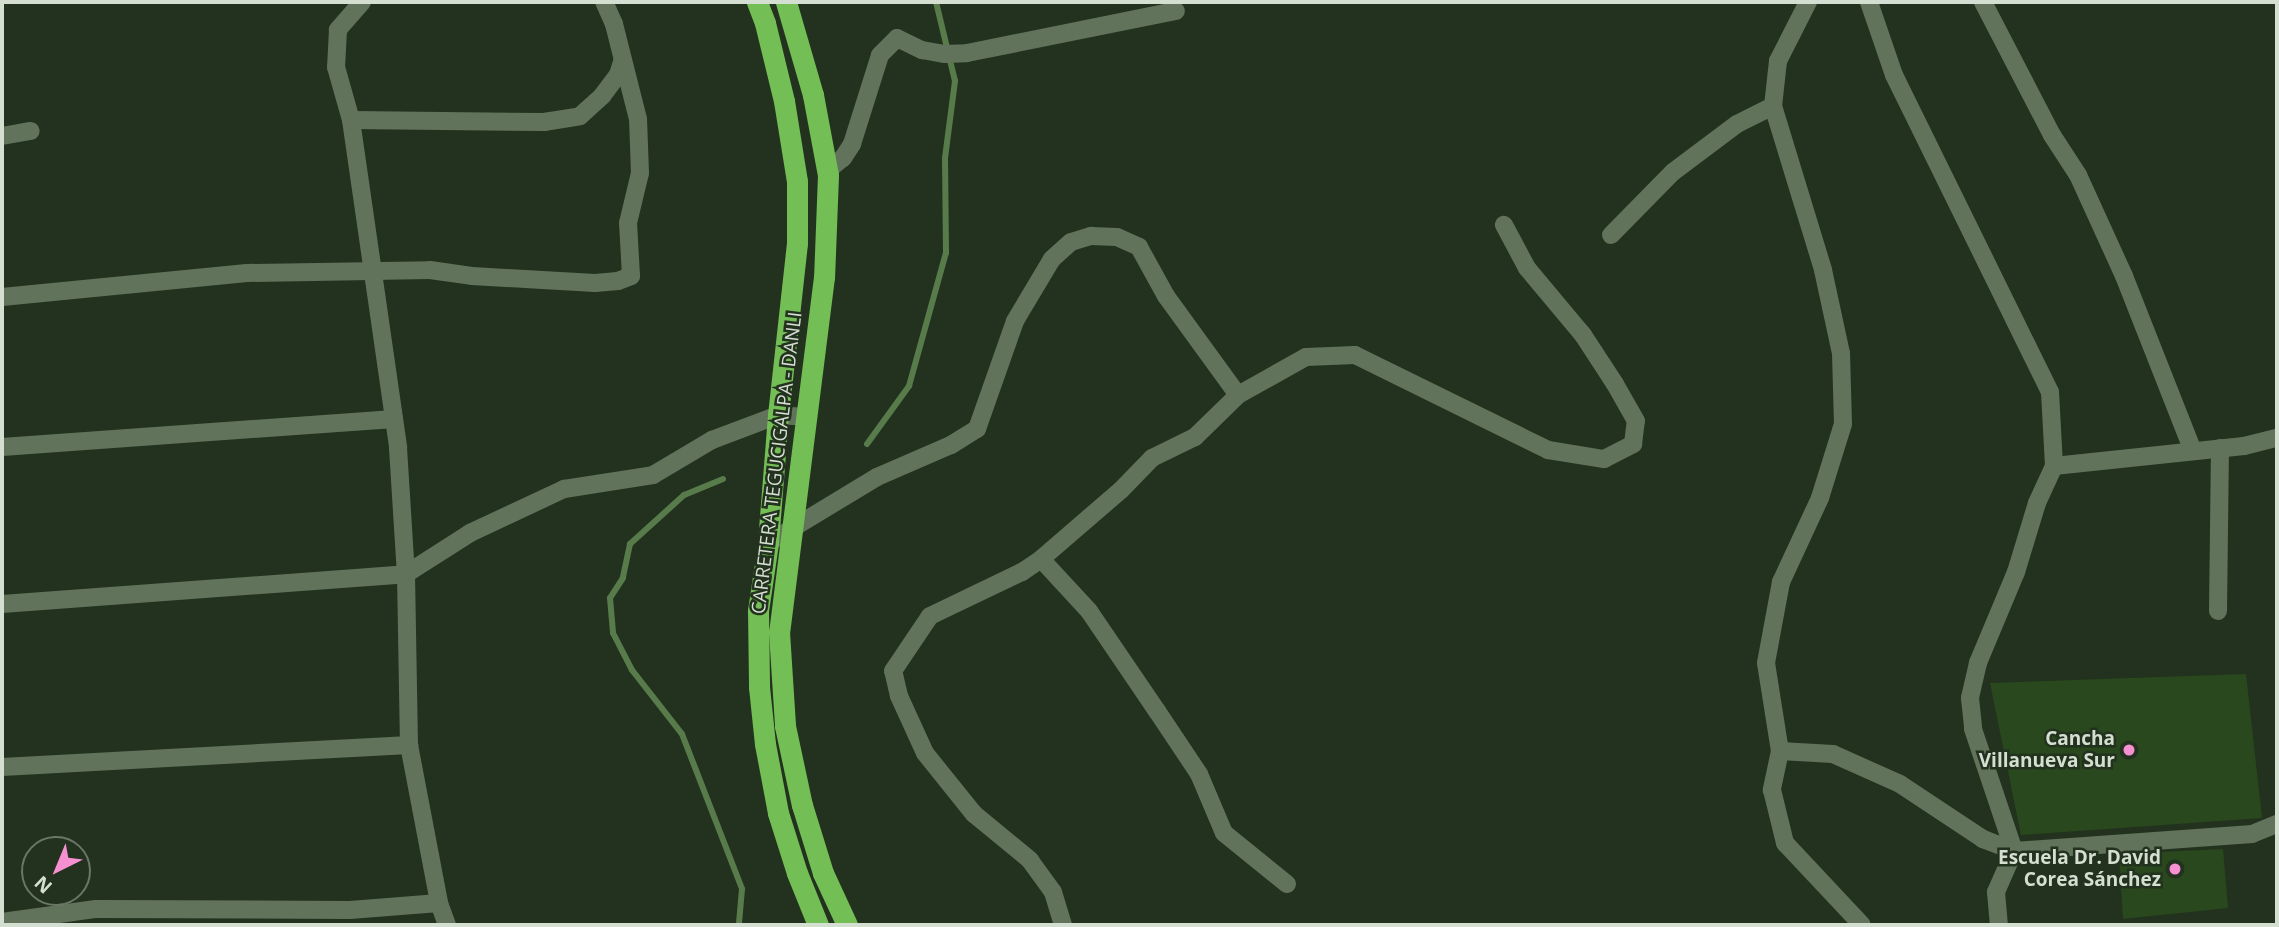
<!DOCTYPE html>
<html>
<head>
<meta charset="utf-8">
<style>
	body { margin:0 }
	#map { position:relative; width:2279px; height:927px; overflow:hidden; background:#23321e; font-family:"Open Sans",sans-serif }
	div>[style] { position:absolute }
	.green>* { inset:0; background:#29481d }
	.stream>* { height:6px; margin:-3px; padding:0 3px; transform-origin:3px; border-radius:3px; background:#587b4b }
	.minor>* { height:18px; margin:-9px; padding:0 9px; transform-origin:9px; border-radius:9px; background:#62735c }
	.highway>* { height:21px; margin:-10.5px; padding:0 10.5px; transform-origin:10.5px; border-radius:10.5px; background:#73be55 }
	.dots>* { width:19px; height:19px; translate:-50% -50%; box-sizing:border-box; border:4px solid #23321e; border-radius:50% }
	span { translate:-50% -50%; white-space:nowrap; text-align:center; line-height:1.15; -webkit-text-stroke:5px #23321e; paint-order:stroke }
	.street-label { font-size:19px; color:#d4ded1 }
	.poi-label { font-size:19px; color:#d4ded1; font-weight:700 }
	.right { translate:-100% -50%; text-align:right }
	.frame { position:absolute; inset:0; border:4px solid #d4ded1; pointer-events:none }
	.north { position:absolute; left:21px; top:836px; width:70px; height:70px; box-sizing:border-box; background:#23321e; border:2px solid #6a7766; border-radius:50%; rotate:223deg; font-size:19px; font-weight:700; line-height:28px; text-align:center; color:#d4ded1 }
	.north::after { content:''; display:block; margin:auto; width:24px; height:32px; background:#f690d0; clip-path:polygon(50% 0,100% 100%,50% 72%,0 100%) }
</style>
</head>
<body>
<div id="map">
	<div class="green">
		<i style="clip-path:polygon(2246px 674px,2262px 818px,2021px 835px,1990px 683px)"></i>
		<i style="clip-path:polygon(2223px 849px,2228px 908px,2123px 919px,2119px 854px)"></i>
	</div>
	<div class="stream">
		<i style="left:867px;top:444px;width:72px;rotate:-54.1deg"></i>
		<i style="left:909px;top:386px;width:138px;rotate:-74.5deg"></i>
		<i style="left:946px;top:253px;width:95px;rotate:-90.6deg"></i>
		<i style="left:945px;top:158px;width:78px;rotate:-82.6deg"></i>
		<i style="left:955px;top:81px;width:81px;rotate:-103.5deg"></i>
		<i style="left:723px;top:479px;width:42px;rotate:157.7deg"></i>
		<i style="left:684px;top:495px;width:73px;rotate:137.8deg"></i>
		<i style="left:630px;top:544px;width:35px;rotate:102deg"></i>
		<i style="left:623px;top:578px;width:24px;rotate:123deg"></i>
		<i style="left:610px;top:598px;width:35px;rotate:85deg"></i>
		<i style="left:613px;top:633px;width:42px;rotate:62.8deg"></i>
		<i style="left:632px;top:670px;width:81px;rotate:52deg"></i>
		<i style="left:682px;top:734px;width:166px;rotate:68.8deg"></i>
		<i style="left:742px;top:889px;width:36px;rotate:95deg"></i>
	</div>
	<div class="minor">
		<i style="left:362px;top:2px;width:37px;rotate:131deg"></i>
		<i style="left:338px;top:30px;width:37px;rotate:93deg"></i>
		<i style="left:336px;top:67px;width:55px;rotate:74.2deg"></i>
		<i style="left:351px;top:120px;width:331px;rotate:81.8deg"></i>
		<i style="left:398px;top:448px;width:126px;rotate:86.4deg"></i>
		<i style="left:406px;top:574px;width:171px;rotate:89deg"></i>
		<i style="left:409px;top:745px;width:161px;rotate:79.2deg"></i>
		<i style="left:439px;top:903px;width:23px;rotate:70deg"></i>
		<i style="left:1808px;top:2px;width:66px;rotate:117deg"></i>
		<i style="left:1778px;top:61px;width:45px;rotate:96.3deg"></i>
		<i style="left:1773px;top:106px;width:171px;rotate:73deg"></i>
		<i style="left:1823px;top:270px;width:85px;rotate:77.8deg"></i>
		<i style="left:1841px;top:353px;width:71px;rotate:88.4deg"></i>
		<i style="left:1843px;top:424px;width:77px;rotate:107.3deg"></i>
		<i style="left:1820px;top:498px;width:93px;rotate:114.9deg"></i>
		<i style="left:1781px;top:582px;width:82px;rotate:100.5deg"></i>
		<i style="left:1766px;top:663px;width:89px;rotate:81deg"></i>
		<i style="left:1780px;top:751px;width:40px;rotate:102deg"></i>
		<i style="left:1772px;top:790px;width:55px;rotate:76.2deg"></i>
		<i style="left:1785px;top:843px;width:112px;rotate:46.8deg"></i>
		<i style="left:1869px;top:2px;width:77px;rotate:71.1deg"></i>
		<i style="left:1894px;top:75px;width:353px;rotate:63.8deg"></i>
		<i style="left:2050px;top:392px;width:74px;rotate:86.9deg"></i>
		<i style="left:2054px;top:466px;width:41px;rotate:114.7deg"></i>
		<i style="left:2037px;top:503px;width:72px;rotate:106.9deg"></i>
		<i style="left:2016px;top:572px;width:99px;rotate:112.7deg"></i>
		<i style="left:1978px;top:663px;width:36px;rotate:103deg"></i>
		<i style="left:1970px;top:698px;width:31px;rotate:84deg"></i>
		<i style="left:1973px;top:729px;width:129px;rotate:71.4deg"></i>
		<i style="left:2014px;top:851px;width:45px;rotate:113.7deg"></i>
		<i style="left:1996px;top:892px;width:33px;rotate:85deg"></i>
		<i style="left:1983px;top:2px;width:150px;rotate:62.6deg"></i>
		<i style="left:2052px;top:135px;width:48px;rotate:57deg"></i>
		<i style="left:2078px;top:175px;width:111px;rotate:65.5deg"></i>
		<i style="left:2124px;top:276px;width:188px;rotate:68.5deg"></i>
		<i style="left:351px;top:120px;width:193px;rotate:0.6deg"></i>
		<i style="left:544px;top:122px;width:36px;rotate:-9deg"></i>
		<i style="left:580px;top:116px;width:30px;rotate:-42deg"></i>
		<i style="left:602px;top:96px;width:26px;rotate:-53deg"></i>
		<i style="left:618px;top:75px;width:14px;rotate:-73deg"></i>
		<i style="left:2px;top:136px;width:29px;rotate:-10deg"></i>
		<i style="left:828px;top:170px;width:19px;rotate:-39deg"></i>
		<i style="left:843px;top:158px;width:17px;rotate:-57deg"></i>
		<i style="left:852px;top:144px;width:93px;rotate:-72.5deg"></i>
		<i style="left:880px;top:55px;width:24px;rotate:-45deg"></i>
		<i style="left:897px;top:38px;width:28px;rotate:26deg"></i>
		<i style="left:922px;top:50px;width:22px;rotate:10deg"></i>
		<i style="left:944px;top:54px;width:23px;rotate:-2deg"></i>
		<i style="left:967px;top:53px;width:213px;rotate:-11.4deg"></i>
		<i style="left:1611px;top:235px;width:88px;rotate:-45.5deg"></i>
		<i style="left:1673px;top:172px;width:80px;rotate:-36.9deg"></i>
		<i style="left:1737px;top:124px;width:40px;rotate:-26.6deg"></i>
		<i style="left:2px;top:297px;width:246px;rotate:-5.6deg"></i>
		<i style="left:247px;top:273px;width:183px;rotate:-0.9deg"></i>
		<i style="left:430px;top:270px;width:42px;rotate:8.1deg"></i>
		<i style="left:472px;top:276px;width:123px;rotate:3.3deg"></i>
		<i style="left:595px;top:283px;width:23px;rotate:-5deg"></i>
		<i style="left:618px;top:281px;width:14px;rotate:-21deg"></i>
		<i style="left:631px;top:276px;width:53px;rotate:-93.2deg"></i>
		<i style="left:628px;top:223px;width:51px;rotate:-76.5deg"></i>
		<i style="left:640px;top:173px;width:54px;rotate:-92.1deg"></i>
		<i style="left:638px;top:119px;width:98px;rotate:-104.2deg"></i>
		<i style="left:614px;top:24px;width:24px;rotate:-114deg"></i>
		<i style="left:2px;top:447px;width:393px;rotate:-4.1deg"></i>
		<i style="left:2054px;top:466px;width:191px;rotate:-6deg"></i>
		<i style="left:2244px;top:446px;width:34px;rotate:-14deg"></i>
		<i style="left:768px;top:543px;width:127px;rotate:-31.2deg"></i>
		<i style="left:877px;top:477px;width:81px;rotate:-23.4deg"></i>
		<i style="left:951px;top:445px;width:31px;rotate:-32deg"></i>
		<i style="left:977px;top:429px;width:114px;rotate:-70.6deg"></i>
		<i style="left:1015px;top:321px;width:72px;rotate:-59.2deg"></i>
		<i style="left:1052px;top:259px;width:25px;rotate:-42deg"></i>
		<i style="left:1071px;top:242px;width:21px;rotate:-17deg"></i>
		<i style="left:1091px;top:236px;width:26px;rotate:2deg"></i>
		<i style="left:1117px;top:237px;width:24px;rotate:24deg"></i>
		<i style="left:1139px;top:247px;width:56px;rotate:61.1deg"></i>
		<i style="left:1166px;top:296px;width:122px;rotate:54deg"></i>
		<i style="left:1041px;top:559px;width:71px;rotate:47.3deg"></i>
		<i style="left:1089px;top:611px;width:121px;rotate:55.8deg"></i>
		<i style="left:1157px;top:711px;width:76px;rotate:56.3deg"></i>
		<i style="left:1199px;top:774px;width:64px;rotate:67deg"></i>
		<i style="left:1224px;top:833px;width:81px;rotate:39deg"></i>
		<i style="left:2px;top:604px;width:405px;rotate:-4.2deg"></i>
		<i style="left:406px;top:574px;width:76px;rotate:-32.6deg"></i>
		<i style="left:470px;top:533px;width:104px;rotate:-25.1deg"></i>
		<i style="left:564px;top:489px;width:90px;rotate:-8.9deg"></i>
		<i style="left:653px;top:475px;width:69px;rotate:-30.7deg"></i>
		<i style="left:712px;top:440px;width:71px;rotate:-20.7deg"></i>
		<i style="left:778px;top:415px;width:27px;rotate:4deg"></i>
		<i style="left:2218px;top:611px;width:163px;rotate:-89.3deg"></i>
		<i style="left:1780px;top:751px;width:53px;rotate:3.2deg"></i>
		<i style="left:1833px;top:754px;width:73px;rotate:24.1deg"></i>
		<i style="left:1900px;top:784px;width:100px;rotate:33.5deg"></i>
		<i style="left:1983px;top:839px;width:33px;rotate:21deg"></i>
		<i style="left:2014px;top:851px;width:239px;rotate:-4.1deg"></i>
		<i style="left:2252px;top:834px;width:27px;rotate:-22deg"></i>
		<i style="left:2px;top:767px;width:408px;rotate:-3.1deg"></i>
		<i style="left:2px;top:922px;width:95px;rotate:-7.9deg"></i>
		<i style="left:96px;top:909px;width:254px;rotate:0.2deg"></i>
		<i style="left:350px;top:910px;width:89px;rotate:-4.5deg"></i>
		<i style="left:1063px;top:925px;width:34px;rotate:-107deg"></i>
		<i style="left:1053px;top:892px;width:39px;rotate:-126deg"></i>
		<i style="left:1030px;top:860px;width:72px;rotate:-140.6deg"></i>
		<i style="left:974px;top:814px;width:78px;rotate:-128.8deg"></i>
		<i style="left:925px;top:753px;width:63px;rotate:-114.5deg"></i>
		<i style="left:899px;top:696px;width:26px;rotate:-103deg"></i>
		<i style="left:893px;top:671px;width:66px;rotate:-56.1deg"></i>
		<i style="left:930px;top:616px;width:102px;rotate:-25.6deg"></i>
		<i style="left:1022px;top:572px;width:23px;rotate:-34deg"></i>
		<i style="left:1041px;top:559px;width:106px;rotate:-40.8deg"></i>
		<i style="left:1121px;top:490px;width:45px;rotate:-45.9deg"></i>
		<i style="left:1152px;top:458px;width:48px;rotate:-26deg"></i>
		<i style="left:1195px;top:437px;width:60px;rotate:-44.3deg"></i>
		<i style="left:1238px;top:395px;width:78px;rotate:-29.2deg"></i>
		<i style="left:1306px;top:357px;width:49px;rotate:-2.3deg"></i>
		<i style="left:1355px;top:355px;width:215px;rotate:26.2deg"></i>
		<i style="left:1548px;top:450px;width:57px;rotate:9.1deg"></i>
		<i style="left:1604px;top:459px;width:33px;rotate:-27deg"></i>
		<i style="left:1633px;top:444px;width:23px;rotate:-83deg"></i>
		<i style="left:1636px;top:421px;width:43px;rotate:-119.6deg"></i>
		<i style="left:1615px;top:384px;width:59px;rotate:-123.1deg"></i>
		<i style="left:1583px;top:335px;width:87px;rotate:-129.9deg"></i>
		<i style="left:1527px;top:268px;width:49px;rotate:-118.1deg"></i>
	</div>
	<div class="highway">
		<i style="left:757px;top:2px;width:22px;rotate:69deg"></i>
		<i style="left:765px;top:23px;width:80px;rotate:76.3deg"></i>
		<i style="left:784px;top:101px;width:81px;rotate:80.8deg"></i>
		<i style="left:797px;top:181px;width:62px;rotate:90deg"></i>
		<i style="left:797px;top:243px;width:173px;rotate:96.3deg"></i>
		<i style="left:778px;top:415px;width:128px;rotate:94.5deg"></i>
		<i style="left:768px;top:543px;width:69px;rotate:98.4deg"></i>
		<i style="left:758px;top:611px;width:76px;rotate:89.2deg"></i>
		<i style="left:759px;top:687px;width:57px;rotate:84deg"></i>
		<i style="left:765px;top:744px;width:70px;rotate:79.3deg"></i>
		<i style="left:778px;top:813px;width:63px;rotate:72.4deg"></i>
		<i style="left:797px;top:873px;width:56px;rotate:68deg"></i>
		<i style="left:786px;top:2px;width:97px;rotate:73.8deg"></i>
		<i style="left:813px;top:95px;width:81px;rotate:79.4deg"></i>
		<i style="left:828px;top:175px;width:102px;rotate:92.2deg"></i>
		<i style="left:824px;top:277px;width:358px;rotate:97.2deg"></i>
		<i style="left:779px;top:632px;width:94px;rotate:86.3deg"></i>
		<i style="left:785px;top:726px;width:81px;rotate:77.9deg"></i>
		<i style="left:802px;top:805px;width:71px;rotate:72.8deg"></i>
		<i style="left:823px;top:873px;width:57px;rotate:65.2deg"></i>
	</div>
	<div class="dots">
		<i style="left:2129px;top:750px;background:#f690d0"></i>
		<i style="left:2175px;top:869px;background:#f690d0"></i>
	</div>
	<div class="street-label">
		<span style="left:777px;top:463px;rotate:-83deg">CARRETERA TEGUCIGALPA - DANLI</span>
	</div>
	<div class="poi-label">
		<span class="right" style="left:2115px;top:750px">Cancha<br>Villanueva Sur</span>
		<span class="right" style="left:2161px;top:869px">Escuela Dr. David<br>Corea Sánchez</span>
	</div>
	<div class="frame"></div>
	<div class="north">N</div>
</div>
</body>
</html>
